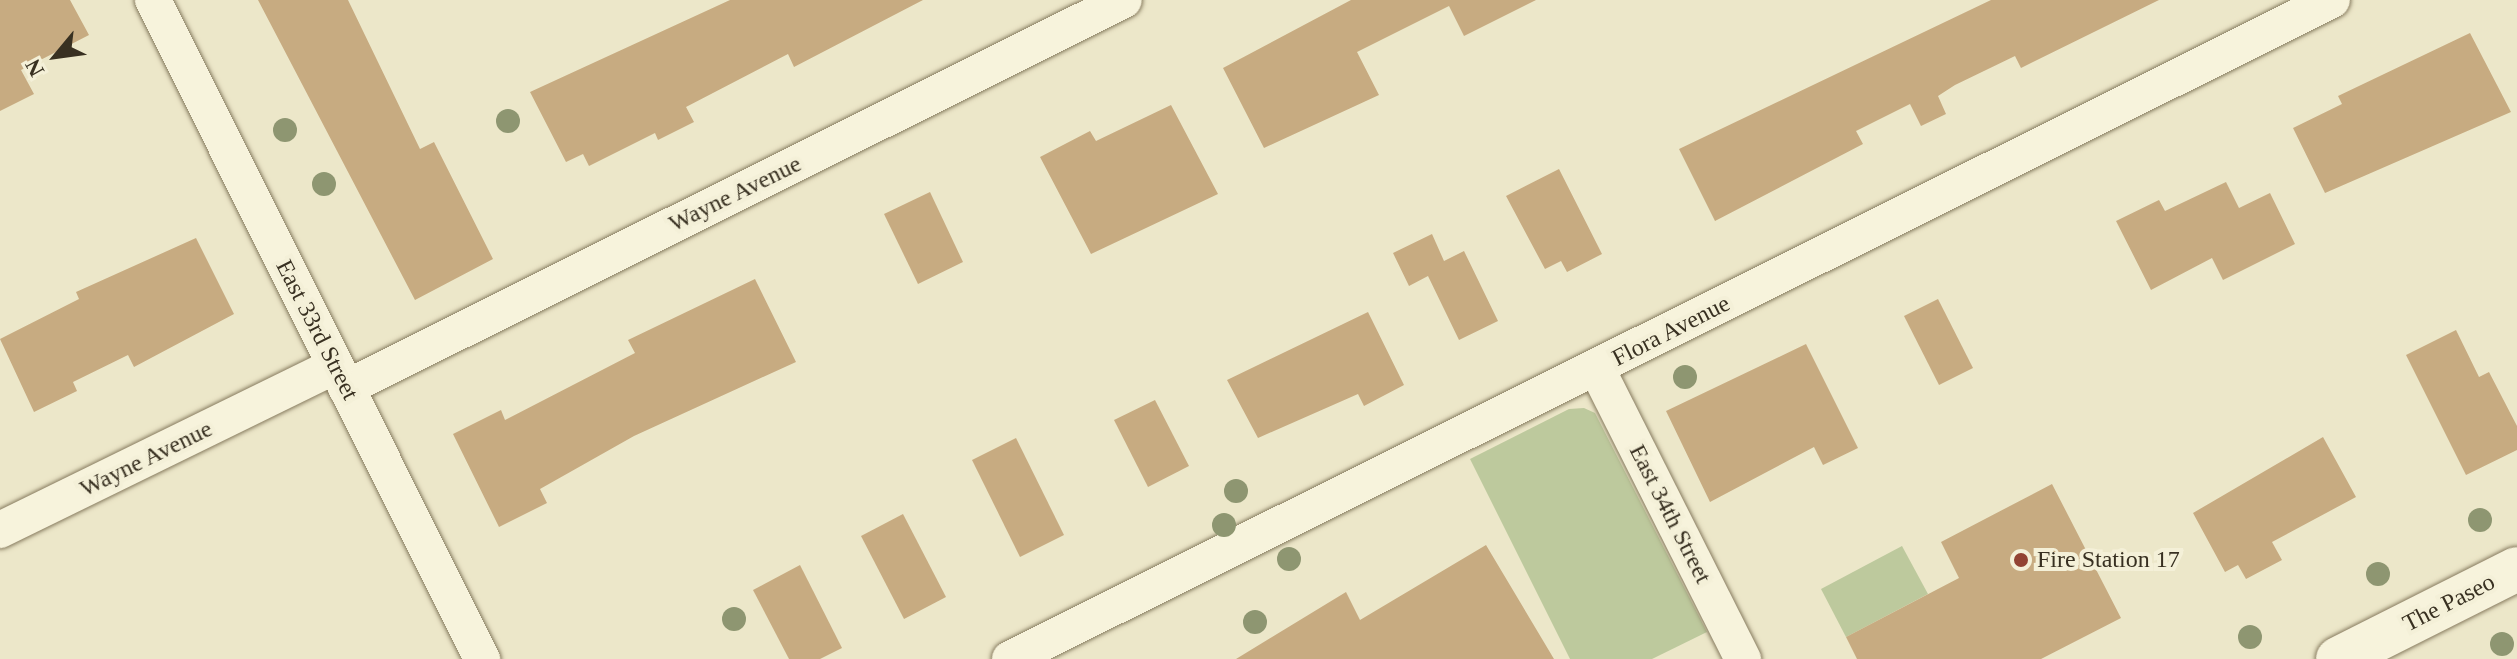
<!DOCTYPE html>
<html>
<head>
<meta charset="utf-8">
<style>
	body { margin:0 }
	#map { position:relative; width:2517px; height:659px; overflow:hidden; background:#ece7c9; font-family:"Times New Roman",serif }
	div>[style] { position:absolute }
	.green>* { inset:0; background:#bdc99d }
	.building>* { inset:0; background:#c7ab81 }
	.roads { filter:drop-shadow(0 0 2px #877b5f) drop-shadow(0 0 2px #877b5f) }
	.street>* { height:36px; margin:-18px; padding:0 18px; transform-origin:18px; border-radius:18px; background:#f7f3dc }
	.secondary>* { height:44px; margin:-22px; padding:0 22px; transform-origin:22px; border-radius:22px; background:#f7f3dc }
	.trees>* { width:24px; height:24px; margin:-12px; border-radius:50%; background:#8e9671 }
	.dots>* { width:22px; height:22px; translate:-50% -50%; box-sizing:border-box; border:4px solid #f4f0d8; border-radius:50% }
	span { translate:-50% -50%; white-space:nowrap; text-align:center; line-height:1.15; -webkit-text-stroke:8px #f4f0d8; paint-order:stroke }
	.street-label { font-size:24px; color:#383021 }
	.poi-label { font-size:24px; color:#383021 }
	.left { translate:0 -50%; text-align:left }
	.north { position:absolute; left:16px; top:16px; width:80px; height:80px; -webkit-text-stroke:6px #f4f0d8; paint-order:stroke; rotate:241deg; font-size:22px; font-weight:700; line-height:32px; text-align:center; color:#383021 }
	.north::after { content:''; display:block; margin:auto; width:28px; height:36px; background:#383021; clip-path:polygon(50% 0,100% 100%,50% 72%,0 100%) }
</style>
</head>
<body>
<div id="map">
	<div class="green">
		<i style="clip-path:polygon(1584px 408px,1595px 413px,1707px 632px,1652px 659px,1570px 659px,1470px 459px,1569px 409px)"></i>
		<i style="clip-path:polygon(1902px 546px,1928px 594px,1846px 637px,1821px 589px)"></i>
	</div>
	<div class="building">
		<i style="clip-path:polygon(0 0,70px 0,89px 35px,21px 70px,34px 94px,0 111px)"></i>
		<i style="clip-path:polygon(258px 0,348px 0,420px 149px,434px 142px,493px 259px,415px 300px)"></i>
		<i style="clip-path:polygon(730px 0,923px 0,794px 67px,788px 54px,686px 107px,694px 122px,658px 140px,655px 133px,589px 166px,583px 154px,566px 162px,530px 92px)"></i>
		<i style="clip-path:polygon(1351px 0,1536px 0,1464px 36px,1449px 6px,1357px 52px,1379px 95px,1264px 148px,1223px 68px)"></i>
		<i style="clip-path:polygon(1991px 0,2159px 0,2021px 68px,2015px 56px,1955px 85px,1938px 96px,1946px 114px,1921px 126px,1910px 104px,1856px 131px,1863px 144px,1715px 221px,1679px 149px)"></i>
		<i style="clip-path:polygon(2470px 33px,2511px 112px,2325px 193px,2293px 128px,2342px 104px,2338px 96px)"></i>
		<i style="clip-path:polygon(1171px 105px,1218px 194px,1091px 254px,1040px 157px,1090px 131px,1096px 141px)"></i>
		<i style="clip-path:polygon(1559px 169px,1602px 254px,1567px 272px,1561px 261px,1545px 269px,1506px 196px)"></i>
		<i style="clip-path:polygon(2226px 182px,2239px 208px,2270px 193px,2295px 244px,2223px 280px,2212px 258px,2151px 290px,2116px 221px,2159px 200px,2165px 211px)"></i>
		<i style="clip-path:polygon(930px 192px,963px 262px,918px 284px,884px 214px)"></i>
		<i style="clip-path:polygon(1432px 234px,1444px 261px,1464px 251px,1498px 321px,1459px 340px,1428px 276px,1409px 286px,1393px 253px)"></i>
		<i style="clip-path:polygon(196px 238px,234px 314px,134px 367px,128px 355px,73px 382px,77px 391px,34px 412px,0 339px,79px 299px,76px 292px)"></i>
		<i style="clip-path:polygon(755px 279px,796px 362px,634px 436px,540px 489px,547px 503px,499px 527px,453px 434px,501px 410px,505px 420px,635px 353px,628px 340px)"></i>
		<i style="clip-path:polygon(1938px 299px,1973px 368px,1939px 385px,1904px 316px)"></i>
		<i style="clip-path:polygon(1368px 312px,1404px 385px,1364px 406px,1358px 394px,1258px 438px,1227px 380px)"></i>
		<i style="clip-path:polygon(2456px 330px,2479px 377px,2489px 372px,2517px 426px,2517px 450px,2466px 475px,2406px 355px)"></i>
		<i style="clip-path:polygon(1806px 344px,1858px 448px,1823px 465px,1814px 447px,1710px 502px,1666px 411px)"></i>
		<i style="clip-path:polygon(1155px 400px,1189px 466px,1148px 487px,1114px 420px)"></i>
		<i style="clip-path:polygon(2323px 437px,2356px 497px,2272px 542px,2282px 560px,2246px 579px,2238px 565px,2225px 572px,2193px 513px)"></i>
		<i style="clip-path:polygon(1016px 438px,1064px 535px,1020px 557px,972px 460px)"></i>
		<i style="clip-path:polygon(2052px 484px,2121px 618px,2041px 659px,1857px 659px,1846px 637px,1959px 578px,1941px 542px)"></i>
		<i style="clip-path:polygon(903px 514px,946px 597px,904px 619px,861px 536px)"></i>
		<i style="clip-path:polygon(1486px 545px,1554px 659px,1236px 659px,1346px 592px,1360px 620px)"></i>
		<i style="clip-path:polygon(800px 565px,842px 648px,820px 659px,789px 659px,753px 590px)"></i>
	</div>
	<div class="roads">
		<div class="street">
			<i style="left:153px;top:0;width:737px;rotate:63.47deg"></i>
			<i style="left:1597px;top:369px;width:325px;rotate:63.3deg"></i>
			<i style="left:346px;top:388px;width:869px;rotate:-26.51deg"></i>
			<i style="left:0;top:530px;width:373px;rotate:-26.1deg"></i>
			<i style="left:1010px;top:659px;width:1477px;rotate:-26.5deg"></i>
		</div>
		<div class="secondary">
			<i style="left:2338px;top:659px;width:200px;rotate:-26.7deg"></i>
		</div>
	</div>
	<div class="trees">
		<i style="left:508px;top:121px"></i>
		<i style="left:285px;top:130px"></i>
		<i style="left:324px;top:184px"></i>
		<i style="left:1685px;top:377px"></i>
		<i style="left:1236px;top:491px"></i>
		<i style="left:2480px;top:520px"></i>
		<i style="left:1224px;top:525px"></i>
		<i style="left:1289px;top:559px"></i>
		<i style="left:2378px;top:574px"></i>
		<i style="left:734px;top:619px"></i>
		<i style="left:1255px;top:622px"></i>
		<i style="left:2250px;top:637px"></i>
		<i style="left:2502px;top:644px"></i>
	</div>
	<div class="dots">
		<i style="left:2021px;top:560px;background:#924333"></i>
	</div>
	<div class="street-label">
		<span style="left:735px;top:194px;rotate:-26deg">Wayne Avenue</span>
		<span style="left:317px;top:330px;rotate:63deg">East 33rd Street</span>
		<span style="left:1671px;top:331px;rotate:-27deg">Flora Avenue</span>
		<span style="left:146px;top:459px;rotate:-26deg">Wayne Avenue</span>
		<span style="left:1670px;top:514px;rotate:63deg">East 34th Street</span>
		<span style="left:2449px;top:603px;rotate:-27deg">The Paseo</span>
	</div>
	<div class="poi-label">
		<span class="left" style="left:2037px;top:560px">Fire Station 17</span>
	</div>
	<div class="north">N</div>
</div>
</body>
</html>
